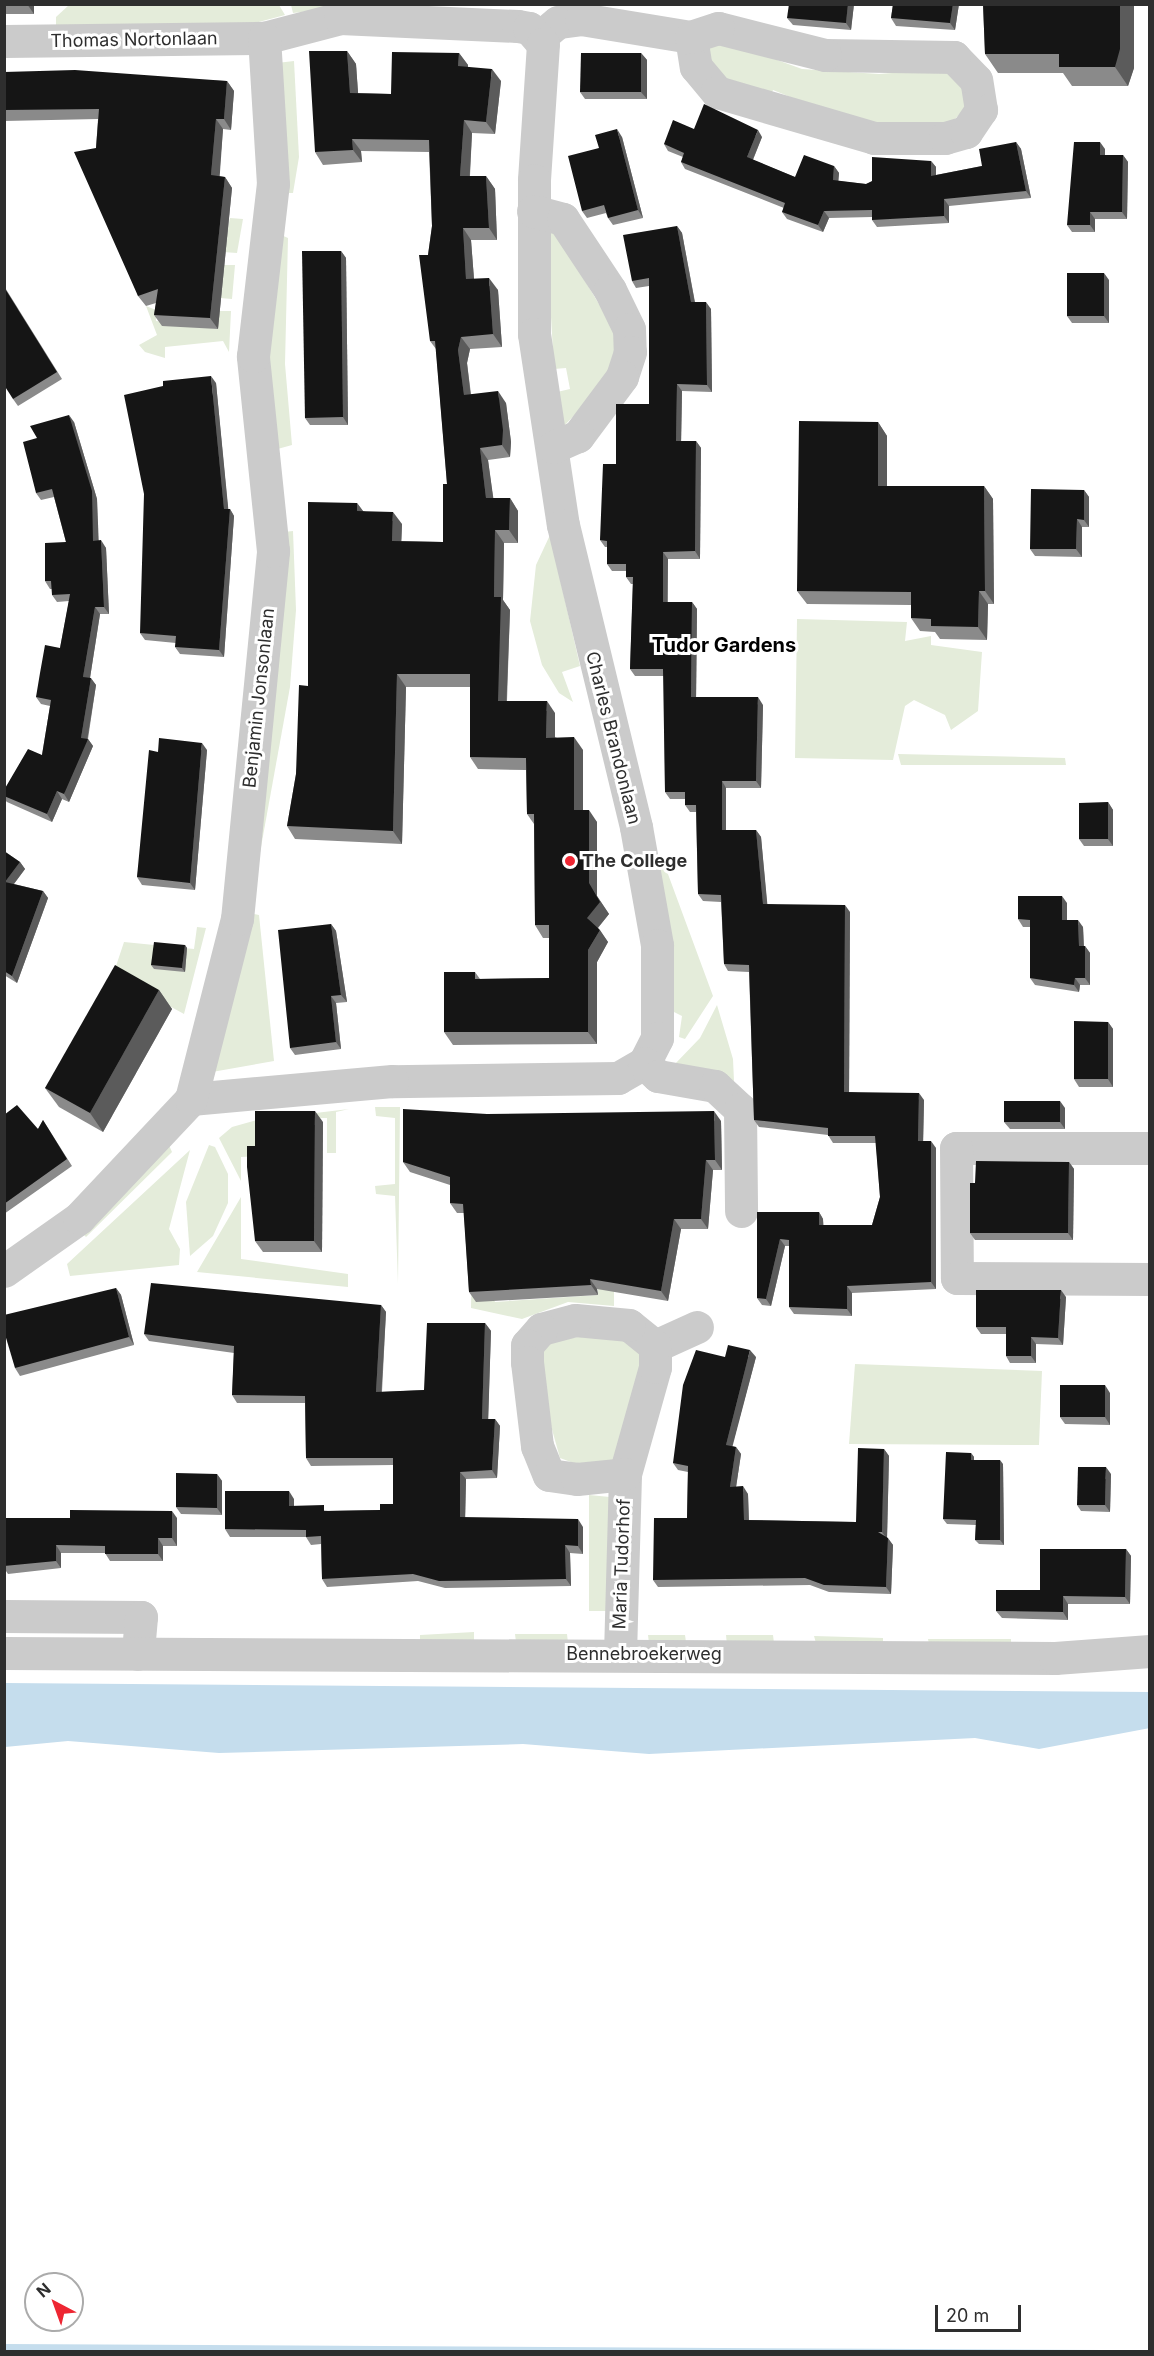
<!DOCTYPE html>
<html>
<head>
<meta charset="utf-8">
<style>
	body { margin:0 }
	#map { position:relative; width:1154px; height:2356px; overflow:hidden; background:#fff; font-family:Inter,sans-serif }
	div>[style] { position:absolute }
	.green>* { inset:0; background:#e4ecda }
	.water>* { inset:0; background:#c5dded }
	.minor>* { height:33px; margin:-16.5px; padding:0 16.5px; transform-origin:16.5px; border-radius:16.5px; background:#cbcbcb }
	.wall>* { inset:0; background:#8a8a8a }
	.shaded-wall>* { inset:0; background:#5b5b5b }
	.building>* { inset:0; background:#151515 }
	.dots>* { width:16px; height:16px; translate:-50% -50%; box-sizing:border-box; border:3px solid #fff; border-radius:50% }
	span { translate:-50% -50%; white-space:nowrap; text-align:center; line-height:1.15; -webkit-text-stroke:6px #fff; paint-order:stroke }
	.street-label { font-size:18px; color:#2e2e2e }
	.poi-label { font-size:18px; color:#2e2e2e; font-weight:700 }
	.left { translate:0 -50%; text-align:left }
	.neighbourhood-label { font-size:20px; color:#000; font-weight:700 }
	.frame { position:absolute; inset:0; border:6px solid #2e2e2e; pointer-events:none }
	.north { position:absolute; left:24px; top:2272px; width:60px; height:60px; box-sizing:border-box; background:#fff; border:2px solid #ababab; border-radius:50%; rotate:319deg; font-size:16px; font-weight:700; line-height:24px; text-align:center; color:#2e2e2e }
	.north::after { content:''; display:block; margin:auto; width:21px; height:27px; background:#ee2632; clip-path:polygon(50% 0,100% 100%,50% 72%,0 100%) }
	.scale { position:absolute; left:935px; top:2305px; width:86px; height:27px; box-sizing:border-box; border:3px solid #2e2e2e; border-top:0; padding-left:8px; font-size:18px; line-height:21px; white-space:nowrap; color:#2e2e2e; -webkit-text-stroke:4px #fff; paint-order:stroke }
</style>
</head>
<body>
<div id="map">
	<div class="green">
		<i style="clip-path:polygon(69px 5px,279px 5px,285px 15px,236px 28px,56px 30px,56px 17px)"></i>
		<i style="clip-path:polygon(291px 5px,325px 5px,335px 8px,293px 13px)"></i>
		<i style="clip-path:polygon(722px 40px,802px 69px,879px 74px,943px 69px,965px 91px,964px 110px,950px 124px,874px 124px,825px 111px,773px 90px,771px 95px,723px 80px,708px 66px,709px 47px)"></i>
		<i style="clip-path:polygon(294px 61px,299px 157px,293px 193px,284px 193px,277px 63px)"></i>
		<i style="clip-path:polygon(230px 218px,243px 219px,237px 253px,223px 252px)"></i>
		<i style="clip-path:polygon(552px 227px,621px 340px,608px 380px,562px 428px,557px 392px,570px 389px,566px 368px,554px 369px,546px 230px)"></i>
		<i style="clip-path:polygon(277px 233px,288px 238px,285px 364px,292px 445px,274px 450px,267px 393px)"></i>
		<i style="clip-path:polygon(222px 265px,235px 265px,232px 299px,220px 298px)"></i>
		<i style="clip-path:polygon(146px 306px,156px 310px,156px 321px,218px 329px,219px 311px,231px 311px,229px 352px,223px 341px,165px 347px,165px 358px,145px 352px,139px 345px,157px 335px)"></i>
		<i style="clip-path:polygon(293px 531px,296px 610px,290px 687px,257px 869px,284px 532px)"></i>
		<i style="clip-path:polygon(550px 535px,580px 666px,562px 672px,573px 702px,559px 693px,542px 665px,530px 621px,536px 565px)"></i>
		<i style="clip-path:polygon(797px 619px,907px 622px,905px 641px,931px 636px,931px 645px,982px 652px,978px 711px,951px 730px,945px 715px,914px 700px,905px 706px,893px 760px,795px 758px)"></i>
		<i style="clip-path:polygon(898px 754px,1065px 758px,1066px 765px,901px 765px)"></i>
		<i style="clip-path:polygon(665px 866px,713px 996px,685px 1039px,679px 1037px,682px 1016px,670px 1010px,656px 869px)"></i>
		<i style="clip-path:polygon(249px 913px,259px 915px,274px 1061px,212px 1072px)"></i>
		<i style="clip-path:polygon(197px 927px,206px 928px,184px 1014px,113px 975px,124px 942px,194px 949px)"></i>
		<i style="clip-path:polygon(717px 1005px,733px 1059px,734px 1081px,674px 1065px,700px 1038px)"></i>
		<i style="clip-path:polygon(375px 1107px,400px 1107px,398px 1284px,395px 1196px,376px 1194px,375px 1186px,395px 1184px,395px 1118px,376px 1116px)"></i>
		<i style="clip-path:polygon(349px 1109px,336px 1112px,336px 1153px,327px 1153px,327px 1118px,283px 1118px,259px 1156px,241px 1157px,241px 1181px,219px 1138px,232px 1127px,257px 1120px)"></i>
		<i style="clip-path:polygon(168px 1143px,172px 1152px,86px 1237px,80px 1231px)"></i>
		<i style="clip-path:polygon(209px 1145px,215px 1147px,228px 1174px,228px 1203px,213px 1236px,190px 1256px,186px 1202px)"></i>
		<i style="clip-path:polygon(190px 1150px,169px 1229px,180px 1249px,179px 1265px,70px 1276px,67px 1264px)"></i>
		<i style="clip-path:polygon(241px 1197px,241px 1259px,348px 1274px,348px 1287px,197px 1272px)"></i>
		<i style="clip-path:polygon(614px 1214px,614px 1306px,568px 1302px,522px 1319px,471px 1308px,472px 1245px,495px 1302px,598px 1295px,597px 1276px)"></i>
		<i style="clip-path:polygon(590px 1335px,632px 1339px,642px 1359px,621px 1455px,609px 1464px,579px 1465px,560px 1458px,551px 1426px,541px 1343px)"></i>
		<i style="clip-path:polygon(855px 1364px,1042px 1371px,1039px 1445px,849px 1444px)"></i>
		<i style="clip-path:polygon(589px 1495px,610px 1497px,612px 1611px,589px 1611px)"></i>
		<i style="clip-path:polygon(474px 1632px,474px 1642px,420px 1643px,420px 1635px)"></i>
		<i style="clip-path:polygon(515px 1634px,567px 1634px,568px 1643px,516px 1642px)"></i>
		<i style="clip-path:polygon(648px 1635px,685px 1635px,686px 1642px,649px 1643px)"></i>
		<i style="clip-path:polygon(726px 1635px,773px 1635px,774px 1643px,727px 1645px)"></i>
		<i style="clip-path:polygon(814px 1636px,883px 1638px,883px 1644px,816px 1643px)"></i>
		<i style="clip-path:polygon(928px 1639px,1011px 1639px,1011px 1645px,929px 1644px)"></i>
	</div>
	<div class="water">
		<i style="clip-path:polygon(5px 1683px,1149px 1692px,1150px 1728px,1039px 1749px,975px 1738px,649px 1754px,523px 1744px,219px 1753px,68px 1741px,5px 1747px)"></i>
		<i style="clip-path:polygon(5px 2344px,1103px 2350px,1103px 2351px,5px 2352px)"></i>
	</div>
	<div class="minor">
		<i style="left:540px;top:37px;width:23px;rotate:-40deg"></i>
		<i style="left:558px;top:22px;width:23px;rotate:-7deg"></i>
		<i style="left:581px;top:19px;width:111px;rotate:9.3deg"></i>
		<i style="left:691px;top:37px;width:30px;rotate:81deg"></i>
		<i style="left:696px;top:67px;width:33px;rotate:50deg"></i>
		<i style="left:717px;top:92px;width:164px;rotate:16.3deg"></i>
		<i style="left:874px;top:138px;width:71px"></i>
		<i style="left:945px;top:138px;width:22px;rotate:-16deg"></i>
		<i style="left:966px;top:132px;width:27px;rotate:-56deg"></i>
		<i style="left:981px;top:110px;width:30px;rotate:-99deg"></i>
		<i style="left:976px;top:80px;width:32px;rotate:-134deg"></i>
		<i style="left:954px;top:57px;width:129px;rotate:-179.1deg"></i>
		<i style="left:825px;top:55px;width:110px;rotate:-165.8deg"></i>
		<i style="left:718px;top:28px;width:28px;rotate:162deg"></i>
		<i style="left:4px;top:41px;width:260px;rotate:-0.7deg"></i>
		<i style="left:264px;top:38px;width:79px;rotate:-14.7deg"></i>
		<i style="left:340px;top:18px;width:178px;rotate:2.6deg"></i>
		<i style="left:518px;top:26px;width:11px;rotate:10deg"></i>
		<i style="left:529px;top:28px;width:21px;rotate:49deg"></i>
		<i style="left:543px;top:44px;width:136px;rotate:93.8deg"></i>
		<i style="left:534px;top:180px;width:154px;rotate:90deg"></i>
		<i style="left:534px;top:334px;width:193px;rotate:81.4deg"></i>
		<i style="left:563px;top:525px;width:311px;rotate:76.4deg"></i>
		<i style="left:636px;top:827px;width:120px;rotate:79.9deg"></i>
		<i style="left:657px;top:945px;width:93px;rotate:90deg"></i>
		<i style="left:657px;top:1038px;width:28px;rotate:117deg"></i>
		<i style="left:644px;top:1063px;width:30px;rotate:150deg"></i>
		<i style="left:618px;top:1078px;width:226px;rotate:179.2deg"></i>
		<i style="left:392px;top:1081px;width:202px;rotate:174.9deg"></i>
		<i style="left:533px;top:211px;width:31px;rotate:15deg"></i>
		<i style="left:563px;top:219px;width:85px;rotate:56.5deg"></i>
		<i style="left:610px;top:290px;width:43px;rotate:64deg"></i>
		<i style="left:629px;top:329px;width:23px;rotate:88deg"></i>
		<i style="left:630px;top:352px;width:26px;rotate:108deg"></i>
		<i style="left:622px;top:377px;width:74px;rotate:126.7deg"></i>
		<i style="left:578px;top:436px;width:27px;rotate:156deg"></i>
		<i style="left:644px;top:1063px;width:19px;rotate:43deg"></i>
		<i style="left:658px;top:1076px;width:58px;rotate:10deg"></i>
		<i style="left:715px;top:1086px;width:34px;rotate:43deg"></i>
		<i style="left:740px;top:1109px;width:102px;rotate:89.4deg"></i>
		<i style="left:1150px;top:1148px;width:194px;rotate:180deg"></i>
		<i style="left:956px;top:1148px;width:130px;rotate:89.6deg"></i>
		<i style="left:957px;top:1278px;width:193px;rotate:0.3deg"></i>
		<i style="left:4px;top:1271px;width:92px;rotate:-35.2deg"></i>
		<i style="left:79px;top:1218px;width:163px;rotate:-46.7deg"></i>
		<i style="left:191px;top:1099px;width:186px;rotate:-75.7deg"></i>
		<i style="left:237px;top:919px;width:370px;rotate:-84.4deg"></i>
		<i style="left:273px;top:551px;width:196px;rotate:-95.9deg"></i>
		<i style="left:253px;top:356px;width:173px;rotate:-83.4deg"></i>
		<i style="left:273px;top:184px;width:146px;rotate:-93.5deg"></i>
		<i style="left:655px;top:1346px;width:46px;rotate:-24.3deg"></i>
		<i style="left:4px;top:1616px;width:137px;rotate:0.4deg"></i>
		<i style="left:141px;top:1617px;width:37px;rotate:95deg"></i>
		<i style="left:4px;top:1653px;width:1051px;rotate:0.27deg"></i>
		<i style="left:1055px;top:1658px;width:95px;rotate:-4.2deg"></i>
		<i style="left:620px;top:1654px;width:180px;rotate:-88.4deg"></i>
		<i style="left:625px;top:1474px;width:111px;rotate:-74.3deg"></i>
		<i style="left:655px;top:1367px;width:21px;rotate:-90deg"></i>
		<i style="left:655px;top:1346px;width:33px;rotate:-141deg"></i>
		<i style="left:629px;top:1325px;width:54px;rotate:-174.7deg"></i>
		<i style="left:575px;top:1320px;width:35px;rotate:165deg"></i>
		<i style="left:541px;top:1329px;width:21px;rotate:131deg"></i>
		<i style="left:527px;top:1345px;width:17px;rotate:90deg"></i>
		<i style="left:527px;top:1362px;width:85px;rotate:83.2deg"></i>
		<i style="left:537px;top:1446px;width:31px;rotate:68deg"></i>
		<i style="left:549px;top:1475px;width:28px;rotate:8deg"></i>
		<i style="left:577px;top:1479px;width:48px;rotate:-5.9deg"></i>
	</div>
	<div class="wall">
		<i style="clip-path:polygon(4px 4px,34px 4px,34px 14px,4px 14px)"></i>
		<i style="clip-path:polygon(854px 4px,851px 30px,793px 25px,787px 18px)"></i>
		<i style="clip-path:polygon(886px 4px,959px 4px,955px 30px,896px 26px,891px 18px,893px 5px)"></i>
		<i style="clip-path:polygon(983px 4px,1134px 4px,1134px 68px,1128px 86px,1072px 86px,1063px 73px,998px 73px,985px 54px)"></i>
		<i style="clip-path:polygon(347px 51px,356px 64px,358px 93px,391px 94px,459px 53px,468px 65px,468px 67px,501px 81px,495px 134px,472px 133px,470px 176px,486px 176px,495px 189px,497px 240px,471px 240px,474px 279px,498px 290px,502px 347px,470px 349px,467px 363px,471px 394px,506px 403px,511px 442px,510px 457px,488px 460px,493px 498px,510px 498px,518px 511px,518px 543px,504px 543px,503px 600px,510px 610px,507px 701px,555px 713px,555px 737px,583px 750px,583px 810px,597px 822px,597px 896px,609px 914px,598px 928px,608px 942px,597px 962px,597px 1044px,453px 1045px,444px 1032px,475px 972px,480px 979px,549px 978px,549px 938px,543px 938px,535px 925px,534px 824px,527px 814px,526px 770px,478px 769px,470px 757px,470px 687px,406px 687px,402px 844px,295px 839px,287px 826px,296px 774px,308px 686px,357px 503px,363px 511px,402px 524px,401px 541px,443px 542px,447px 484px,436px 349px,430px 341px,428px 255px,432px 226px,429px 152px,361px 151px,362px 162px,323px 165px,315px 152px)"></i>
		<i style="clip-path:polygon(641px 53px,647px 60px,647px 99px,585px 99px,580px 92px)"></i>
		<i style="clip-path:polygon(4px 72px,227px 81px,234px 91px,231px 130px,223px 129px,219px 176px,225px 177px,232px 188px,218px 329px,162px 326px,154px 315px,156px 303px,146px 306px,138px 296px,96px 148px,98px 119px,4px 121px)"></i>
		<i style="clip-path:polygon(694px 129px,762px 137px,753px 160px,795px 177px,834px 166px,839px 173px,838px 181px,866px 184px,931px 161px,936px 167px,936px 175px,982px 166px,1016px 142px,1021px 149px,1031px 198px,949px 206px,949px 223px,877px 227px,872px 220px,872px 217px,829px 218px,823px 232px,787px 219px,782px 212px,784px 208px,685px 169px,681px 162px,683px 157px,668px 151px,664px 144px)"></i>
		<i style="clip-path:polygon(622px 137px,643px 218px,613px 225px,608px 218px,606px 213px,587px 218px,582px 211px,599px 148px)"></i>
		<i style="clip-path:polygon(1105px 149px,1105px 155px,1123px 155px,1128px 162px,1127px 219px,1095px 219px,1095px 232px,1072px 232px,1067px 225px)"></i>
		<i style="clip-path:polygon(677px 226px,682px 233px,695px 302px,711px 309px,712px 392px,682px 391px,681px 441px,696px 441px,701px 448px,700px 559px,668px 559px,668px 602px,692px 602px,697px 609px,696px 697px,763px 705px,761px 788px,726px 788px,726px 830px,756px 830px,761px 837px,767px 904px,850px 912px,849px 1092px,924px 1100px,923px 1141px,936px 1148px,936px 1289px,852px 1293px,852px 1316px,794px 1314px,789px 1307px,789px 1246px,785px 1246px,771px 1306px,762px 1305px,757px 1298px,757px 1212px,819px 1212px,823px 1219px,823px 1225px,872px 1225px,880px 1197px,876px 1143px,833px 1143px,828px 1135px,759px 1127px,754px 1120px,749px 972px,728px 971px,724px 964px,721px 902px,703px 901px,698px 894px,696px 812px,690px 812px,685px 805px,685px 799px,670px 799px,665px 792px,664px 676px,635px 676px,630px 669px,633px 584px,631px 584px,626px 577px,626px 571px,612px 571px,607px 564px,607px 547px,605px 547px,600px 540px,616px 464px,649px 404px,649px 286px,636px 288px,632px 281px)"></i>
		<i style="clip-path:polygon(341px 251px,346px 258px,348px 425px,310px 425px,305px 418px)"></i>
		<i style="clip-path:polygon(1109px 280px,1109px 323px,1072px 323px,1067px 316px)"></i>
		<i style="clip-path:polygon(4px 286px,62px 379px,18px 406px,13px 399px)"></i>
		<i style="clip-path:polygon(216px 383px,228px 509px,230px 509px,234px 516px,224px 657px,180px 654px,175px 647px,176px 643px,145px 640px,140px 633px)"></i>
		<i style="clip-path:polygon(74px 422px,97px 499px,98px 540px,106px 548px,109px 614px,100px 614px,90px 678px,96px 685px,88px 739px,93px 746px,69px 802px,62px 799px,52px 822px,7px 802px,4px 799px,4px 790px,42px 755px,50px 706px,41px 704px,36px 697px,60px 648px,69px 601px,57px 602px,52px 595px,52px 589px,50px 589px,45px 581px,66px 542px,54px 497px,41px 500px,36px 493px,37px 438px)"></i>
		<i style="clip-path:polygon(878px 422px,887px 436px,887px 486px,984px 486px,993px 499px,994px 604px,988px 604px,987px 640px,940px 639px,935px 632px,920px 631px,911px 618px,911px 605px,807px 604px,797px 591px)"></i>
		<i style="clip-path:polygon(1084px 490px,1089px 497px,1089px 527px,1082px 527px,1082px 557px,1035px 556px,1030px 549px)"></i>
		<i style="clip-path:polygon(207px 750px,195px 890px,142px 885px,137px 877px,158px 752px)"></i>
		<i style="clip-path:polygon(1108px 802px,1113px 810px,1113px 846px,1084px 846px,1079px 839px)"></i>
		<i style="clip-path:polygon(4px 851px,20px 862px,25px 869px,14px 884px,43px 891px,48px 898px,17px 983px,4px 975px)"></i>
		<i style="clip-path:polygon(1067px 903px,1067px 920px,1083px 927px,1084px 946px,1085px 946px,1090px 953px,1090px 985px,1080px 985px,1079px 992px,1035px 985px,1030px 978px,1030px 927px,1023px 927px,1018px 919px)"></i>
		<i style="clip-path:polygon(331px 924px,336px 931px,347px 1002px,336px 1003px,341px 1049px,295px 1055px,290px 1048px)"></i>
		<i style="clip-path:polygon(185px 945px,187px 948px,185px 972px,154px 969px,151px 965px)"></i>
		<i style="clip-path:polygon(159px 990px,172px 1009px,103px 1132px,59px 1107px,45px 1088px)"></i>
		<i style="clip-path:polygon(1108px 1022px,1113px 1029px,1113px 1087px,1079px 1087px,1074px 1079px)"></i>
		<i style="clip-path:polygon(1065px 1108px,1065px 1129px,1010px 1129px,1004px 1122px)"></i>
		<i style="clip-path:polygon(487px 1114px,721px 1121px,722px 1170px,713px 1170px,708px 1229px,681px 1229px,668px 1301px,597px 1289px,598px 1295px,476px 1302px,469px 1292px,464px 1213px,457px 1213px,450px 1203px,450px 1185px,410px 1172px,403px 1162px)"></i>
		<i style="clip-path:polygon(4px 1115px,38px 1129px,43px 1120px,72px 1166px,4px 1214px)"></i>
		<i style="clip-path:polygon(323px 1122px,322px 1252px,263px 1252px,255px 1241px,255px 1146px)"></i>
		<i style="clip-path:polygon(1069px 1162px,1074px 1169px,1073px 1240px,975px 1240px,970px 1233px,975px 1183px)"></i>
		<i style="clip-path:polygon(116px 1288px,121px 1295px,134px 1345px,20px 1376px,15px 1368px)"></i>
		<i style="clip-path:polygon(1066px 1297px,1063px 1345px,1036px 1344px,1036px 1363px,1010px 1363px,1006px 1356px,1006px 1334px,981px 1334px,976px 1327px)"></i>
		<i style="clip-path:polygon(381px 1305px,386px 1312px,382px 1392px,424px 1390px,485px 1323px,491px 1331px,488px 1419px,495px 1419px,500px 1426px,497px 1478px,466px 1479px,465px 1518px,583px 1527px,583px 1554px,570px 1553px,571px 1586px,445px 1588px,418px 1581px,327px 1587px,322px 1579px,321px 1544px,311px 1545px,306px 1537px,230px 1537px,225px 1529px,294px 1499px,294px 1506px,328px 1511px,380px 1510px,393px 1504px,393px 1465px,311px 1466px,306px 1458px,305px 1403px,237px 1403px,232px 1395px,234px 1353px,149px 1341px,144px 1334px)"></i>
		<i style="clip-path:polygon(725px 1357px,756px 1357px,732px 1446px,736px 1447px,741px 1454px,736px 1487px,748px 1494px,749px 1520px,856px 1522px,884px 1449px,889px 1456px,887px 1538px,893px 1545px,891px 1594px,829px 1592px,810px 1585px,658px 1587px,653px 1580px,687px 1518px,688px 1472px,678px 1470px,673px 1463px)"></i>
		<i style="clip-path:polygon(1110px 1393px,1110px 1425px,1065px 1424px,1060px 1417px)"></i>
		<i style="clip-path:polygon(971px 1453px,974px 1457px,974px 1460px,1003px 1464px,1004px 1545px,979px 1544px,975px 1540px,976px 1525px,947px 1524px,943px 1519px)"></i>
		<i style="clip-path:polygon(217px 1474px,222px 1481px,222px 1515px,181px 1514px,176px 1507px)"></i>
		<i style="clip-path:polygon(1111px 1474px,1110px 1512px,1081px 1511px,1077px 1505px)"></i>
		<i style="clip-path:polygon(4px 1518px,177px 1518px,177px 1546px,163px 1546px,163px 1561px,110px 1561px,105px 1553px,61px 1553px,61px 1568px,8px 1574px,4px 1568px)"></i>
		<i style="clip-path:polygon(1126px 1549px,1131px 1556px,1130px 1604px,1068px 1604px,1068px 1620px,1002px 1618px,996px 1611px)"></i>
	</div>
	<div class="shaded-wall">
		<i style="clip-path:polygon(27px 4px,34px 4px,34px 14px)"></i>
		<i style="clip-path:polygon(848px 4px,854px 4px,851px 30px,846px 23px)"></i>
		<i style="clip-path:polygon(953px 4px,959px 4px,955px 30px,950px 23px)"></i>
		<i style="clip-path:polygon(1120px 4px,1134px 4px,1134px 68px,1128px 86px,1115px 67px)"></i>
		<i style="clip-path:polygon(347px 51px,356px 64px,359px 106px,350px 93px)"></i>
		<i style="clip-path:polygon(459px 53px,468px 65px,467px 78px,458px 66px)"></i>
		<i style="clip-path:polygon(641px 53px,647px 60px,647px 99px,641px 92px)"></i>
		<i style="clip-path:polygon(492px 69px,501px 81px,495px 134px,486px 122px)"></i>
		<i style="clip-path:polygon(227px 81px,234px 91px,231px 130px,224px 119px)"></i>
		<i style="clip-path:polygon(216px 119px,223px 129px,219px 186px,211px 175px)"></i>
		<i style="clip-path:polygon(464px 120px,472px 133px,469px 188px,460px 176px)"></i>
		<i style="clip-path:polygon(617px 129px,622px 137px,643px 218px,638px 210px)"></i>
		<i style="clip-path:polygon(758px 130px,762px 137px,751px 164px,747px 157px)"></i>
		<i style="clip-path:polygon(352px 139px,361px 151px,362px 162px,353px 150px)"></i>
		<i style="clip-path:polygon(1016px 142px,1021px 149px,1031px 198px,1026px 191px)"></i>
		<i style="clip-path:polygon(1100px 142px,1105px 149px,1105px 162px,1100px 155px)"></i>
		<i style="clip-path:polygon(1123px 155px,1128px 162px,1127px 219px,1122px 212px)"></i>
		<i style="clip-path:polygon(931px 161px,936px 167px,936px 183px,931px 176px)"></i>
		<i style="clip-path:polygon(834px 166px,839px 173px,838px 187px,833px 180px)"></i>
		<i style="clip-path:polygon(486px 176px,495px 189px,497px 240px,489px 228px)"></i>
		<i style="clip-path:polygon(225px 177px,232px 188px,218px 329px,210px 318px)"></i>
		<i style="clip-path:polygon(944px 199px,949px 206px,949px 223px,944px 216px)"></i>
		<i style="clip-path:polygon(824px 211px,829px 218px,823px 232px,818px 225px)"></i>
		<i style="clip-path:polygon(1090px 212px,1095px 219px,1095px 232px,1090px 225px)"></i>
		<i style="clip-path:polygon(677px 226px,682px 233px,696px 309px,691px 302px)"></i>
		<i style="clip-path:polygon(463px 228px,471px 240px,475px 292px,466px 279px)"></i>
		<i style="clip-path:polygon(341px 251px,346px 258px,348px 425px,343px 417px)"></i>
		<i style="clip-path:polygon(1104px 273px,1109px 280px,1109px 323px,1104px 316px)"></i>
		<i style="clip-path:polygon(489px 278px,498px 290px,502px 347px,493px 334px)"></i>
		<i style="clip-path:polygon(706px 302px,711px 309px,712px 392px,707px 385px)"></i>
		<i style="clip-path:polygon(461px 337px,470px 349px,467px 363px,472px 407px,464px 395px,458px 350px)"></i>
		<i style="clip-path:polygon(211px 376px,216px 383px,229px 516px,224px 509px)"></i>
		<i style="clip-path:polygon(677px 384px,682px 391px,681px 448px,676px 441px)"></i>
		<i style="clip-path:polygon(498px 391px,506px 403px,511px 442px,510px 457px,502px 445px)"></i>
		<i style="clip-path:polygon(69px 415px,74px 422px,97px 499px,99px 548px,93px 541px)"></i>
		<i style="clip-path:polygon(878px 422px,887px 436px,887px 499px,878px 486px)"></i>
		<i style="clip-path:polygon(696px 441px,701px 448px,700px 559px,695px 551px)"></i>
		<i style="clip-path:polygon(480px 448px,488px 460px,495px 510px,486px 498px)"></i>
		<i style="clip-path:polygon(984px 486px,993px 499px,994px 604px,985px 591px)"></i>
		<i style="clip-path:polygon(1084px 490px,1089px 497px,1089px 527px,1084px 520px)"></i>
		<i style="clip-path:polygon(510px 498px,518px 511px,518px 543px,509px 530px)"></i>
		<i style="clip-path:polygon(357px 503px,366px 515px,357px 511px)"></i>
		<i style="clip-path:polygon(230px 509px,234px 516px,224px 657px,219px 650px)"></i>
		<i style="clip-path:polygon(393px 512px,402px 524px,401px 554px,392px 541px)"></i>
		<i style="clip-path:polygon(1077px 519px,1082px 527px,1082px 557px,1076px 549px)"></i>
		<i style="clip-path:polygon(495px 530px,504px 543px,503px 600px,510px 610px,506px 713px,498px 701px,494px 597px)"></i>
		<i style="clip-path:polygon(101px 540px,106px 548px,109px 614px,104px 607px)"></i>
		<i style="clip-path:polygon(663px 552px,668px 559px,667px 609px,663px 602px)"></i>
		<i style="clip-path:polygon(979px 591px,988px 604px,987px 640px,978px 627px)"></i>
		<i style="clip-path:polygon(692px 602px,697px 609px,696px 704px,691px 697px)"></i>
		<i style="clip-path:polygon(95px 607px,100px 614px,89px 684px,83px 677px)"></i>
		<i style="clip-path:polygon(397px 674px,406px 687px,402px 844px,393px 831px)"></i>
		<i style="clip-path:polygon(91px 678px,96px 685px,87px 741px,88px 739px,93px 746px,69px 802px,64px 794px,81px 738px)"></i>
		<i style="clip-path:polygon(758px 697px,763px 705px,761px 788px,756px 781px)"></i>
		<i style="clip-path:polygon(547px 701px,555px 713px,555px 750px,546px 738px)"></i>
		<i style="clip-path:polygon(574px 737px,583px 750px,583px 823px,574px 810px)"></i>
		<i style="clip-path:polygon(202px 743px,207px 750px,195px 890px,190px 883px)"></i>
		<i style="clip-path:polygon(722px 781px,726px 788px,726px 837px,722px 830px)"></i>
		<i style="clip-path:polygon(57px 791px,62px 799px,52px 822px,47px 814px)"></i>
		<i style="clip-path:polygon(1108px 802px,1113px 810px,1113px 846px,1108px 839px)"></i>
		<i style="clip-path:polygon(589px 810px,597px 822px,597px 896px,609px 914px,596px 930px,587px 918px,589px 883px)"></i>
		<i style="clip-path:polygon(756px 830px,761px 837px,768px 911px,763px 904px)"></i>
		<i style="clip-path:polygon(20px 862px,25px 869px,10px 889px,5px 882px)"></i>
		<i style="clip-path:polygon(43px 891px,48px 898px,17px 983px,12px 976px)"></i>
		<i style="clip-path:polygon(1062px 896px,1067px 903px,1067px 927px,1062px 920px)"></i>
		<i style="clip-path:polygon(845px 905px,850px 912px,849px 1099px,844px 1092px)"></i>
		<i style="clip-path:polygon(1078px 920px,1083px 927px,1084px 953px,1079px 946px)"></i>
		<i style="clip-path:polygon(331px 924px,336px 931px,347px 1002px,341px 995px)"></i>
		<i style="clip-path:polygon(600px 930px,608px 942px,597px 962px,597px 1044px,588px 1032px,588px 950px)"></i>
		<i style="clip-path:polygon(185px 945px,187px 948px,185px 972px,182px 968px)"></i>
		<i style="clip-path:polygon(1085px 946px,1090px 953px,1090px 985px,1085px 978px)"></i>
		<i style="clip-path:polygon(1075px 978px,1080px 985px,1079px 992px,1074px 985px)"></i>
		<i style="clip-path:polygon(159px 990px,172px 1009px,103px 1132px,90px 1113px)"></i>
		<i style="clip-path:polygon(331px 996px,336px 1003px,341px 1049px,336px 1042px)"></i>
		<i style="clip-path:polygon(1108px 1022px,1113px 1029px,1113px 1087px,1108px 1079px)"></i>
		<i style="clip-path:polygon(919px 1093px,924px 1100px,923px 1148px,918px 1141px)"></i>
		<i style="clip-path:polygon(1060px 1101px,1065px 1108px,1065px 1129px,1060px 1122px)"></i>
		<i style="clip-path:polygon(315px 1111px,323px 1122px,322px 1252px,314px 1241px)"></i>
		<i style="clip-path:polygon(714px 1111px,721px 1121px,722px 1170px,715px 1160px)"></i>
		<i style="clip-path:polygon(931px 1141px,936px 1148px,936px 1289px,931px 1282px)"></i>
		<i style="clip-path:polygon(706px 1160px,713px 1170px,708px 1229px,701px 1219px)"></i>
		<i style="clip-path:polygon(1069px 1162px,1074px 1169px,1073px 1240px,1068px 1233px)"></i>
		<i style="clip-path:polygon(819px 1212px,823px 1219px,824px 1232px,819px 1225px)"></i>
		<i style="clip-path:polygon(674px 1219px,681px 1229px,668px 1301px,661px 1291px)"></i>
		<i style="clip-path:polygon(780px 1239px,785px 1246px,771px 1306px,766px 1299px)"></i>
		<i style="clip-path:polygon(590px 1279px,597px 1289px,598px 1295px,591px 1285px)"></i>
		<i style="clip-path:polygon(847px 1286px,852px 1293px,852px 1316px,847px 1309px)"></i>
		<i style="clip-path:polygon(116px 1288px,121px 1295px,134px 1345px,129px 1337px)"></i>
		<i style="clip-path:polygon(1061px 1290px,1066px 1297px,1063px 1345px,1058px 1338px)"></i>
		<i style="clip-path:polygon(381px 1305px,386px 1312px,381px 1399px,376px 1392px)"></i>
		<i style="clip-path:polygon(485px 1323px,491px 1331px,488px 1426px,482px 1419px)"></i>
		<i style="clip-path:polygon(1031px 1337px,1036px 1344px,1036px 1363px,1031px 1356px)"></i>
		<i style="clip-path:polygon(750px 1350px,756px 1357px,731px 1452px,726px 1445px)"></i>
		<i style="clip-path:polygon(1105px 1385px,1110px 1393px,1110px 1425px,1105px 1417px)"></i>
		<i style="clip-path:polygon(495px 1419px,500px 1426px,497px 1478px,492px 1470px)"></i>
		<i style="clip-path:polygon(736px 1447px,741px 1454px,735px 1494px,730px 1487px)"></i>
		<i style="clip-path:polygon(884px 1449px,889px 1456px,887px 1539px,882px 1532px)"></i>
		<i style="clip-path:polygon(971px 1453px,974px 1457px,974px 1465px,971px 1460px)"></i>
		<i style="clip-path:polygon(1000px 1460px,1003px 1464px,1004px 1545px,1000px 1540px)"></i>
		<i style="clip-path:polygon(1106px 1467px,1111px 1474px,1110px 1512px,1105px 1505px)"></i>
		<i style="clip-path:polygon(460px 1472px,466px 1479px,465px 1525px,460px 1517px)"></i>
		<i style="clip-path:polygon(217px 1474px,222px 1481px,222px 1515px,217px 1508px)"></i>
		<i style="clip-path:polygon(743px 1486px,748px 1494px,749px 1527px,744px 1520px)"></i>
		<i style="clip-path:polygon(289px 1491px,294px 1499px,294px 1513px,289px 1506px)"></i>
		<i style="clip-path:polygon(172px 1511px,177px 1518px,177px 1546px,172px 1538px)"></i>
		<i style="clip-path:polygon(578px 1519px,583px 1527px,583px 1554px,578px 1546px)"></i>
		<i style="clip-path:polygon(158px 1538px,163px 1546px,163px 1561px,158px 1554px)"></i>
		<i style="clip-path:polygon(888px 1538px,893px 1545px,891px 1594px,886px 1587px)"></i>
		<i style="clip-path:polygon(56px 1545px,61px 1553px,61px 1568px,56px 1561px)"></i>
		<i style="clip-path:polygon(565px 1545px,570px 1553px,571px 1586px,566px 1579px)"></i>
		<i style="clip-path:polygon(1126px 1549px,1131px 1556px,1130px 1604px,1125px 1597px)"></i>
		<i style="clip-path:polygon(1063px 1596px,1068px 1604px,1068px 1620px,1063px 1612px)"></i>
	</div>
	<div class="building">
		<i style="clip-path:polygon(789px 4px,848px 4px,846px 23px,787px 18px)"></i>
		<i style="clip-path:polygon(893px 4px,953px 4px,950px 23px,891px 18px)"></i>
		<i style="clip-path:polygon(983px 4px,1120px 4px,1120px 49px,1115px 67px,1059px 67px,1059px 54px,985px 54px)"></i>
		<i style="clip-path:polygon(309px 51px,347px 51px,350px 93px,391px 94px,392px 52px,459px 53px,458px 66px,492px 69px,486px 122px,464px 120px,460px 176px,486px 176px,489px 228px,463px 228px,466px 279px,489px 278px,493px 334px,461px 337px,458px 350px,464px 395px,498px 391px,503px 430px,502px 445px,480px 448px,486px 498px,510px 498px,509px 530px,495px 530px,494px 597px,501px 597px,498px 701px,547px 701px,546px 738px,574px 737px,574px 810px,589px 810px,589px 883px,600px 902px,587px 918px,600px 930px,588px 950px,588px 1032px,444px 1032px,444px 972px,475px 972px,475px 979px,549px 978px,549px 925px,535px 925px,534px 814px,527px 814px,526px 758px,470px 757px,470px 674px,397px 674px,393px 831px,287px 826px,296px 774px,299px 685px,308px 686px,308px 502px,357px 503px,357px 511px,393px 512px,392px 541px,443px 542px,443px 484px,447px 484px,435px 341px,430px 341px,419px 255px,428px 255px,432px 226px,429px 140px,352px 139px,353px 150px,315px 152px)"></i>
		<i style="clip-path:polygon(581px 53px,641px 53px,641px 92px,580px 92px)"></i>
		<i style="clip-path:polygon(75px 70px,227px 81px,224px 119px,216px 119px,211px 175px,225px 177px,210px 318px,154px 315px,158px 289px,138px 296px,74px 152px,96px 148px,99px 109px,4px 110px,4px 72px)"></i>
		<i style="clip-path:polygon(704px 104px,758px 130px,747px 157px,795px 177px,804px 155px,834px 166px,833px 180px,866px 184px,872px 181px,872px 157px,931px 161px,931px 176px,982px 166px,979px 149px,1016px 142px,1026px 191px,944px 199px,944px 216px,872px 220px,872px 210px,824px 211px,818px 225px,782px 212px,785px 203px,681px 162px,684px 153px,664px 144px,673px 120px,694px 129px)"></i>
		<i style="clip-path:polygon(617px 129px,638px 210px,608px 218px,604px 205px,582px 211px,568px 156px,599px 148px,595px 135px)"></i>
		<i style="clip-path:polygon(1074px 142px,1100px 142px,1100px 155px,1123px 155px,1122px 212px,1090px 212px,1090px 225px,1067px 225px)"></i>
		<i style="clip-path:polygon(677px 226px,691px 302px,706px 302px,707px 385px,677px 384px,676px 441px,696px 441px,695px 551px,663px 552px,663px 602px,692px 602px,691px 697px,758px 697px,756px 781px,722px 781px,722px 830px,756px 830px,763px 904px,845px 905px,844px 1092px,919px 1093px,918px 1141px,931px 1141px,931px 1282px,847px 1286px,847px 1309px,789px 1307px,789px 1240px,780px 1239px,766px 1299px,757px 1298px,757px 1212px,819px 1212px,819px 1225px,872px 1225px,880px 1197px,875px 1136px,828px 1136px,828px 1128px,754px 1120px,749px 965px,724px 964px,721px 895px,698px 894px,696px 805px,685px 805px,685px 792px,665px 792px,663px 669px,630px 669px,633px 577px,626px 577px,626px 564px,607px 564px,607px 541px,600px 540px,603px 464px,616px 464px,616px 404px,649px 404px,649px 278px,632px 281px,623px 235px)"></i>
		<i style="clip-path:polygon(302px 251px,341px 251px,343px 417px,305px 418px)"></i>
		<i style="clip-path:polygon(1067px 273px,1104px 273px,1104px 316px,1067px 316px)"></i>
		<i style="clip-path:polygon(4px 287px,57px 372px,13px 399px,4px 385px)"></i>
		<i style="clip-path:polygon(211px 376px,224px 509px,230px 509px,219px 650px,175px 647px,176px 636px,140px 633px,144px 494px,124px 395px,163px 386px,163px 381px)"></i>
		<i style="clip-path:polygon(69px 415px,92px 491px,93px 541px,101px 540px,104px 607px,95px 607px,83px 677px,91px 678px,81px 738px,88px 739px,64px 794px,57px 791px,47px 814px,4px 796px,4px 790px,28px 749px,42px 755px,51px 700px,36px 697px,40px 673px,45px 645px,60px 648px,70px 594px,52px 595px,51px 581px,45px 581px,45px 543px,66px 542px,52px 489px,36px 493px,23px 442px,37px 438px,30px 426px)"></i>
		<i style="clip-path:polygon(799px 421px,878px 422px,878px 486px,984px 486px,985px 591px,979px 591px,978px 627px,931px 626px,931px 619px,911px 618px,911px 592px,797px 591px)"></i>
		<i style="clip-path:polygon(1031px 489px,1084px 490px,1084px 520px,1077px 519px,1076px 549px,1030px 549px)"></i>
		<i style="clip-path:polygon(159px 738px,202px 743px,190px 883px,137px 877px,149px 750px,158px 752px)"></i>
		<i style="clip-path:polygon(1108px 802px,1108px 839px,1079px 839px,1079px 803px)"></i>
		<i style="clip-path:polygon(4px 851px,20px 862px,5px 882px,43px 891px,12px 976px,4px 971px)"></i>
		<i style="clip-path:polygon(1018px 896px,1062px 896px,1062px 920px,1078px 920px,1079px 946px,1085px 946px,1085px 978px,1075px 978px,1074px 985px,1030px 978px,1030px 920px,1018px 919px)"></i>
		<i style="clip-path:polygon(331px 924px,341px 995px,331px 996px,336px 1042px,290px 1048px,278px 930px)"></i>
		<i style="clip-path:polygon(154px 942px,185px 945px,182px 968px,151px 965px)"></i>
		<i style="clip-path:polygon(115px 965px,159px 990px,90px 1113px,45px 1088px)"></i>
		<i style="clip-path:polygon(1074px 1021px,1108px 1022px,1108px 1079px,1074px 1079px)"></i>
		<i style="clip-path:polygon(1004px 1101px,1060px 1101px,1060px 1122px,1004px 1122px)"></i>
		<i style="clip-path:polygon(17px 1105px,38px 1129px,43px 1120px,67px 1159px,4px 1204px,4px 1115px)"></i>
		<i style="clip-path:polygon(403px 1109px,487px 1114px,714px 1111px,715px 1160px,706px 1160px,701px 1219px,674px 1219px,661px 1291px,590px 1279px,591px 1285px,469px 1292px,463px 1204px,450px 1203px,450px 1177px,403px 1162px)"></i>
		<i style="clip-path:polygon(255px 1111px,315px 1111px,314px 1241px,255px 1241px,247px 1167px,247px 1146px,255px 1146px)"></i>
		<i style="clip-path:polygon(976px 1161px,1069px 1162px,1068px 1233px,970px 1233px,970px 1183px,975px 1183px)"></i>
		<i style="clip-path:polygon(151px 1283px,381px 1305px,376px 1392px,424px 1390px,427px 1323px,485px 1323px,482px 1419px,495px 1419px,492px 1470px,460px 1472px,460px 1517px,578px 1519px,578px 1546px,565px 1545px,566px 1579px,439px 1581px,413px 1574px,322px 1579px,321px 1536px,306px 1537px,306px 1530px,225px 1529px,225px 1491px,289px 1491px,289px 1506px,324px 1505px,324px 1511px,380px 1510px,380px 1504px,393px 1504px,393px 1458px,306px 1458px,305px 1396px,232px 1395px,234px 1346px,144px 1334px)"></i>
		<i style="clip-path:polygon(116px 1288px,129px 1337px,15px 1368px,4px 1331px,4px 1315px)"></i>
		<i style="clip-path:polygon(976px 1290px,1061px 1290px,1058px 1338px,1031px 1337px,1031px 1356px,1006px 1356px,1006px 1327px,976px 1327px)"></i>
		<i style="clip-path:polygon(728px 1345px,750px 1350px,726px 1445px,736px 1447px,730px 1487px,743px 1486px,744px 1520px,856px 1522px,858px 1448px,884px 1449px,882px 1532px,878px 1532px,888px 1538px,886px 1587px,824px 1585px,805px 1578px,653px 1580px,654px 1518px,687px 1518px,688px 1466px,673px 1463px,683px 1385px,696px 1350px,725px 1357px)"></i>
		<i style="clip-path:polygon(1060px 1385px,1105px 1385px,1105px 1417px,1060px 1417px)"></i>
		<i style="clip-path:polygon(946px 1452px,971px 1453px,971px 1460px,1000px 1460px,1000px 1540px,975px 1540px,976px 1520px,943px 1519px)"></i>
		<i style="clip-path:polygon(1078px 1467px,1106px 1467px,1105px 1505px,1077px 1505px)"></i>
		<i style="clip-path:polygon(176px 1473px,217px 1474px,217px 1508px,176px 1507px)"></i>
		<i style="clip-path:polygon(70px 1510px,172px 1511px,172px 1538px,158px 1538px,158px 1554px,105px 1554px,105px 1546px,56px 1545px,56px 1561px,4px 1566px,4px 1518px,70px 1518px)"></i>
		<i style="clip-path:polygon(1040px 1549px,1126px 1549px,1125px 1597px,1063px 1596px,1063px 1612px,996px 1611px,996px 1590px,1040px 1590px)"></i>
	</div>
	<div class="dots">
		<i style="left:570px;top:861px;background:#ee2632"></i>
	</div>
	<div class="street-label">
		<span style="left:134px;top:40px;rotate:-1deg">Thomas Nortonlaan</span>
		<span style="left:259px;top:698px;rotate:-84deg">Benjamin Jonsonlaan</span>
		<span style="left:613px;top:738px;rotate:76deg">Charles Brandonlaan</span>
		<span style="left:622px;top:1564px;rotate:-88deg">Maria Tudorhof</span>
		<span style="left:644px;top:1654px">Bennebroekerweg</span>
	</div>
	<div class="poi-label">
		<span class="left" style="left:582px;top:861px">The College</span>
	</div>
	<div class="neighbourhood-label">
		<span style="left:724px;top:645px">Tudor Gardens</span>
	</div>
	<div class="frame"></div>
	<div class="north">N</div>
	<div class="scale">20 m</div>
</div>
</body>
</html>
